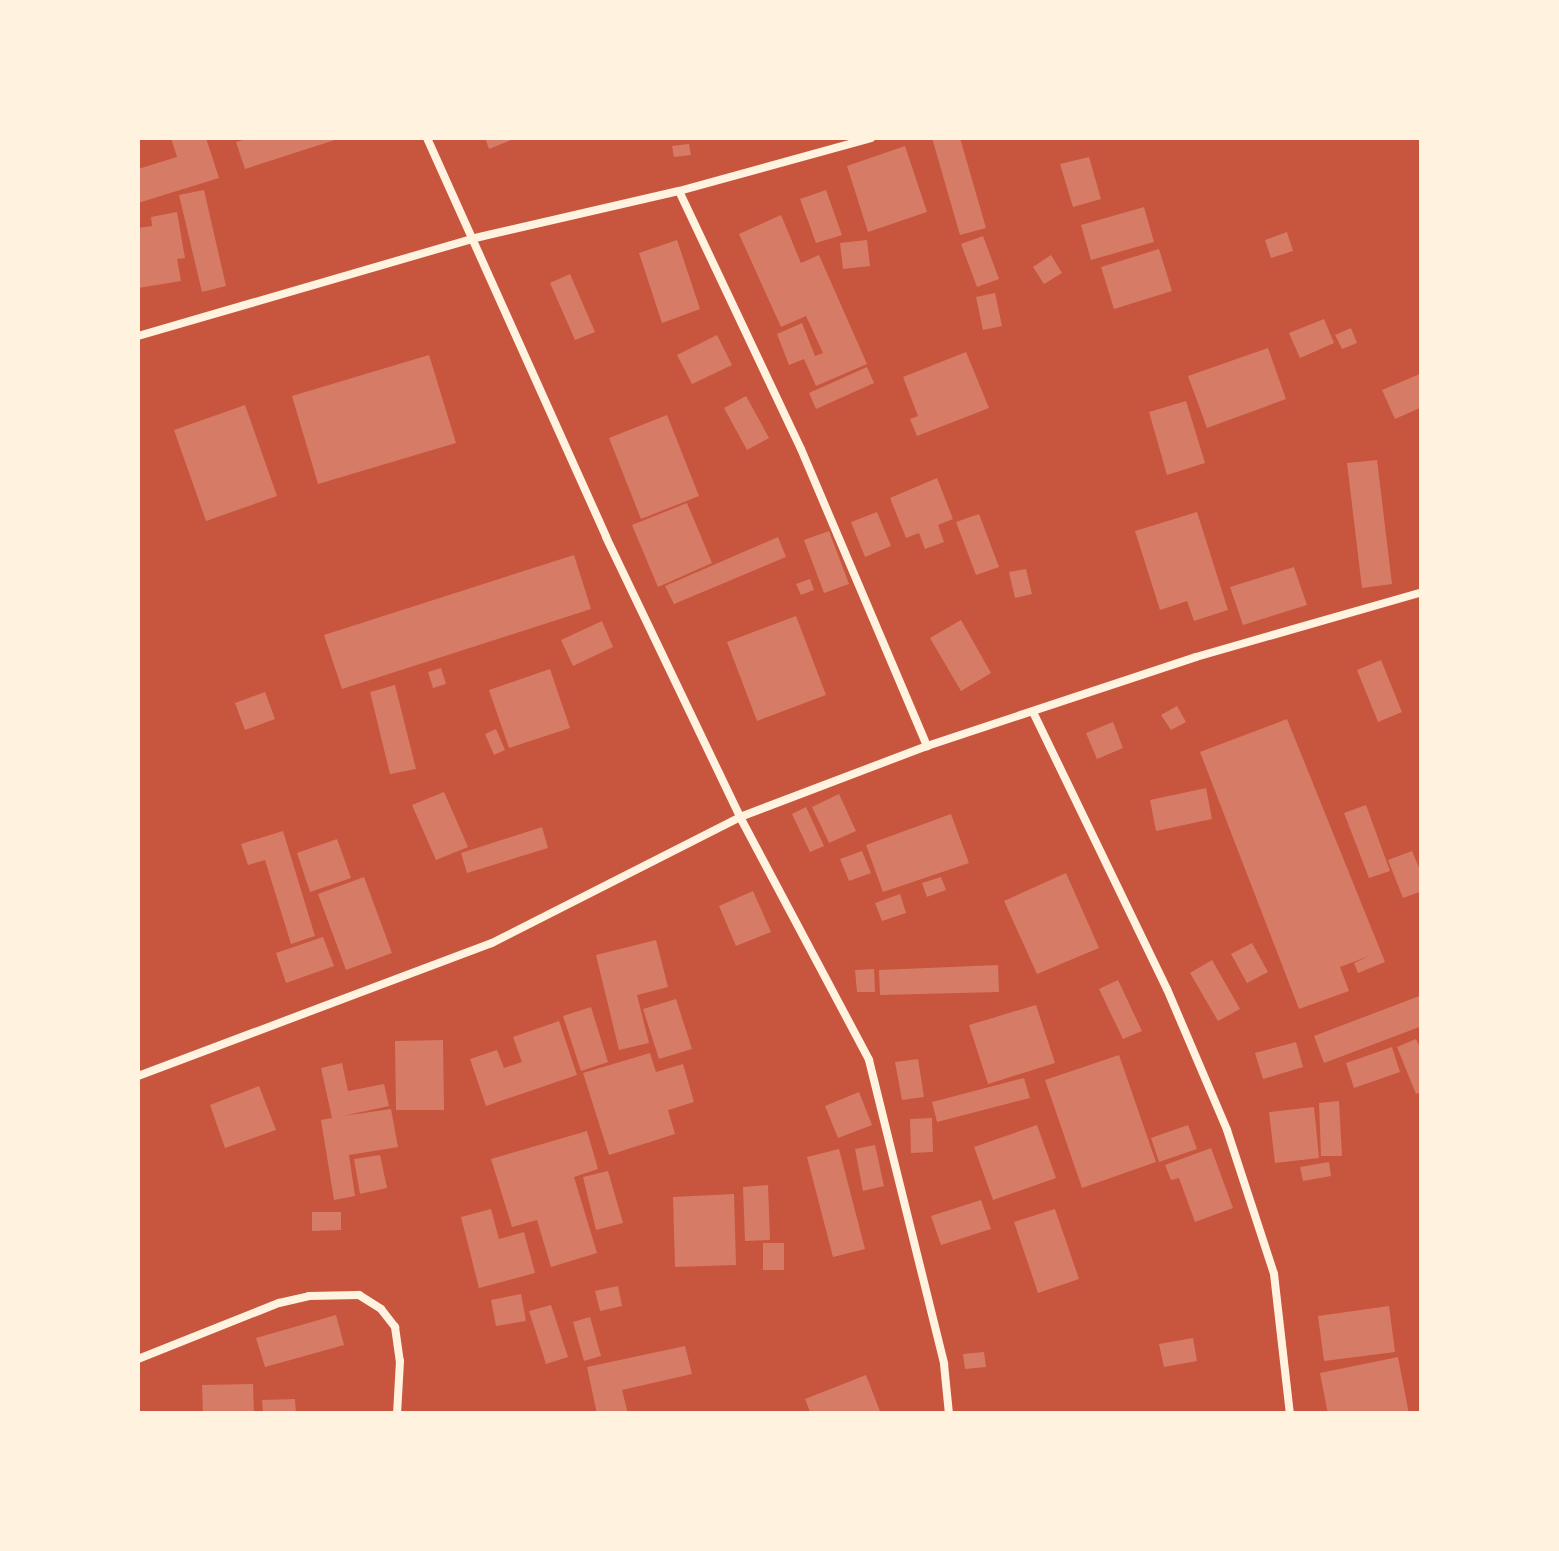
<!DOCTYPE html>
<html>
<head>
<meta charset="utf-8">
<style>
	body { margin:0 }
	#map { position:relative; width:1559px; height:1551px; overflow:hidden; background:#c8553d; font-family:Ubuntu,sans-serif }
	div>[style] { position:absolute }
	.building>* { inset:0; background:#d67c66 }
	.service>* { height:8px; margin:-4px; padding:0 4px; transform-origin:4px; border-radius:4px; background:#fff3e0 }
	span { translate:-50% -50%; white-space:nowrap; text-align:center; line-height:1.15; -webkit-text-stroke:10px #fff3e0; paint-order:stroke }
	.frame { position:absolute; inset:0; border:140px solid #fff3e0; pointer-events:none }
</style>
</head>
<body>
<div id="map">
	<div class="building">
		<i style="clip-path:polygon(171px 138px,206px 138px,219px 178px,138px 203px,138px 169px,177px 157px)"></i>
		<i style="clip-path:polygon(250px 138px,341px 138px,245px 169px,236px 142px)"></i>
		<i style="clip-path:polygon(485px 138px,516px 138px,489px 149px)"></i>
		<i style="clip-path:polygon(932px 138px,960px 138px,986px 228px,960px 235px)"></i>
		<i style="clip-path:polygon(689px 144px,691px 155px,674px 157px,672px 146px)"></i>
		<i style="clip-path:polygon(905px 146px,927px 212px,868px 232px,847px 166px)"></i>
		<i style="clip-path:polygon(1089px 157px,1101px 199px,1073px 207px,1060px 164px)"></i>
		<i style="clip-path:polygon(204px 190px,226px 286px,202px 292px,179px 195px)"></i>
		<i style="clip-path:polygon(826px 190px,842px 235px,816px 243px,800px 199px)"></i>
		<i style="clip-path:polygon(1144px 207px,1154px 242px,1091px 260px,1081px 225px)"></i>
		<i style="clip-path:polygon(177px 212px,185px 258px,177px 259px,181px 281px,138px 288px,138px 228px,152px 226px,151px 217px)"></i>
		<i style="clip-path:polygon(781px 215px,801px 263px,819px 255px,867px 364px,816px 386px,804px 359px,789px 365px,777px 334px,802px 323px,815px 356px,823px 353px,806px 316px,781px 327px,739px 234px)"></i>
		<i style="clip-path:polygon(1287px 232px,1293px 251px,1271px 258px,1265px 240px)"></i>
		<i style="clip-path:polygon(983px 236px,999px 279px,977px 287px,961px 244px)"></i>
		<i style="clip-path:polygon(677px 240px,700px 309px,662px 323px,639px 253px)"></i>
		<i style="clip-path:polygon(867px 240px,870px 266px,843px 269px,840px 243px)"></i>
		<i style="clip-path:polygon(1159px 249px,1172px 291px,1114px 309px,1101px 267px)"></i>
		<i style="clip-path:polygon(1051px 255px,1062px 273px,1044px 284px,1033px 267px)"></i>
		<i style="clip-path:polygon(570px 274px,595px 332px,575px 340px,550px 283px)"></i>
		<i style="clip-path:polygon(995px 293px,1002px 326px,983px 330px,976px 297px)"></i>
		<i style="clip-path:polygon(1324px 319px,1334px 343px,1300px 358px,1289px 333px)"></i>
		<i style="clip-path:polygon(1351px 328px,1357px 343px,1342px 349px,1335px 335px)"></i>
		<i style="clip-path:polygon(717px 335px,732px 365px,692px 384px,677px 355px)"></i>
		<i style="clip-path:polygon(1268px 348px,1286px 399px,1207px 428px,1188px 376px)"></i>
		<i style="clip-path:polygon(966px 352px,989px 408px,917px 436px,910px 419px,918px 416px,903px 377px)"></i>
		<i style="clip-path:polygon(429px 355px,456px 443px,318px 484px,292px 396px)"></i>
		<i style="clip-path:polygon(867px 367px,874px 383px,816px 409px,809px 393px)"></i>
		<i style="clip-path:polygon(1422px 373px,1422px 407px,1395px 419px,1382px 390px)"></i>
		<i style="clip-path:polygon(746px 396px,769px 438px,747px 450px,724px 408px)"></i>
		<i style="clip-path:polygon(1186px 401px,1205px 463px,1167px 475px,1149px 412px)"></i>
		<i style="clip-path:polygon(245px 405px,277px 496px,206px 521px,174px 430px)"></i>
		<i style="clip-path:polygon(667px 415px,699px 496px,641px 519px,609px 438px)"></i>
		<i style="clip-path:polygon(1377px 460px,1392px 584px,1362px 588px,1347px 463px)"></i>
		<i style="clip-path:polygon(937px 478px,953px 519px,938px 525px,944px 542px,925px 549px,919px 533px,906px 538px,890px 498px)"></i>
		<i style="clip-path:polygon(687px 503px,712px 563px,658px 587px,632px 525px)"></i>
		<i style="clip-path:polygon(877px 512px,891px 546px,865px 557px,851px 522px)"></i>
		<i style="clip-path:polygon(1197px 512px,1228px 610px,1194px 621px,1187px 601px,1160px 610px,1135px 531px)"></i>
		<i style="clip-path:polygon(979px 514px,999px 567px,976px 575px,956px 522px)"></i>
		<i style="clip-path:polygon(829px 531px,849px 584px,824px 593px,804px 540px)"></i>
		<i style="clip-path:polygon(778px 537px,786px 557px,674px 604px,665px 586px)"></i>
		<i style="clip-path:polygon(574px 555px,591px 609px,342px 689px,324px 635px)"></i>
		<i style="clip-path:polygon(1294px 567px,1307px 605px,1243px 625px,1230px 587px)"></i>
		<i style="clip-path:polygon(1026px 569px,1032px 594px,1015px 598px,1009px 572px)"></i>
		<i style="clip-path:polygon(810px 579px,814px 590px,801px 595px,796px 584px)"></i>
		<i style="clip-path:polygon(796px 616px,826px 695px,757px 721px,727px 642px)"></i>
		<i style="clip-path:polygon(961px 620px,991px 673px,961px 691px,930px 638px)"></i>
		<i style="clip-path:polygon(602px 621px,613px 647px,573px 666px,561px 640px)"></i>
		<i style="clip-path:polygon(1381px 660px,1402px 712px,1378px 722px,1357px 670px)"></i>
		<i style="clip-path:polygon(441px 668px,446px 684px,433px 688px,428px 672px)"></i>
		<i style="clip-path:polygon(550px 669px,570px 728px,509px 748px,489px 690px)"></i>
		<i style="clip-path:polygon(395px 685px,416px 769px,390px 774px,370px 692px)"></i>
		<i style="clip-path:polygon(265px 692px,275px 719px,245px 730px,235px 703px)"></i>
		<i style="clip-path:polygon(1177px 706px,1186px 722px,1171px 730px,1161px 715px)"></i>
		<i style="clip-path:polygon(1287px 719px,1385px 962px,1358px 973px,1354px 963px,1369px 956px,1340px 967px,1349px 991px,1299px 1009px,1200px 752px)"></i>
		<i style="clip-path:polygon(1113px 722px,1123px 748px,1097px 759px,1086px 733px)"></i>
		<i style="clip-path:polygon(496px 729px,505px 750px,494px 755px,485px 734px)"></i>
		<i style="clip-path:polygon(1206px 788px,1212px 819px,1156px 831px,1150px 800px)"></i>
		<i style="clip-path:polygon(444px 792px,468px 847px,436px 860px,412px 805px)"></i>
		<i style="clip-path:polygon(839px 794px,856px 831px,829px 843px,812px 807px)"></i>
		<i style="clip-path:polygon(1366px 805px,1390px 871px,1369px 878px,1344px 813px)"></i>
		<i style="clip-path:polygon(806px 807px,824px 846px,810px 852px,792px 814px)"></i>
		<i style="clip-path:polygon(951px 814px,969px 863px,883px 892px,866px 845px)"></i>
		<i style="clip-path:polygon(542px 827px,548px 848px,467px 873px,461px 853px)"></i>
		<i style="clip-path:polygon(283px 831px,315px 936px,291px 944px,265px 860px,248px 865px,241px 844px)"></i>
		<i style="clip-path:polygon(337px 839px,351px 878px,310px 892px,297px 853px)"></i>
		<i style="clip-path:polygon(862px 851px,871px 873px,849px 881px,840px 859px)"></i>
		<i style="clip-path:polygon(1412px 851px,1422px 875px,1422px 891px,1403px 898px,1388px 860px)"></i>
		<i style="clip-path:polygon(1066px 873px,1099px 948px,1037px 974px,1004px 901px)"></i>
		<i style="clip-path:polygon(364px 877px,392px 953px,346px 970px,318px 894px)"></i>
		<i style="clip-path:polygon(941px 877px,946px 890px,927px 897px,922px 883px)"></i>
		<i style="clip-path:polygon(753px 891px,771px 932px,736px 946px,719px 906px)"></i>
		<i style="clip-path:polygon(900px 894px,906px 913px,882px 921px,875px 903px)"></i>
		<i style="clip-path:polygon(323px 937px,334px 966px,286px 983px,276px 953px)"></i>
		<i style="clip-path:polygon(656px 940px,668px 987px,637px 995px,649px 1043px,619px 1050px,596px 955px)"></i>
		<i style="clip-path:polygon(1252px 943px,1268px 972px,1247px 983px,1231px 954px)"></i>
		<i style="clip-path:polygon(1212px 960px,1240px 1009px,1218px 1021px,1190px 973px)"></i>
		<i style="clip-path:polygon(998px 965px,999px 992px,880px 995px,879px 970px)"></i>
		<i style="clip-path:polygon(874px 969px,875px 992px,857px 992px,855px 970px)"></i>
		<i style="clip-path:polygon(1118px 980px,1142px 1031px,1123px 1039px,1099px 989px)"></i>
		<i style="clip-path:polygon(1422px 995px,1422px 1026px,1324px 1063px,1314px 1036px)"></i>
		<i style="clip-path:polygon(676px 999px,692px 1049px,659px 1059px,643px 1009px)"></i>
		<i style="clip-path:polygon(1036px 1005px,1055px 1063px,988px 1084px,969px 1025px)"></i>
		<i style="clip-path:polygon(591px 1007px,608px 1062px,581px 1071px,563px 1016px)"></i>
		<i style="clip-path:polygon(559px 1021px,577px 1075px,486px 1106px,470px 1059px,497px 1050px,504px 1068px,522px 1062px,513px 1037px)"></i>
		<i style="clip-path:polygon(1416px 1039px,1422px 1052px,1422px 1092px,1416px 1094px,1397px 1047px)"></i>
		<i style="clip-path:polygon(443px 1040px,444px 1110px,396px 1110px,395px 1041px)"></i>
		<i style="clip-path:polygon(1296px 1042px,1303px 1067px,1263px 1079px,1255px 1053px)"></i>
		<i style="clip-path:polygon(1392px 1047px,1400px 1072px,1354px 1088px,1346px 1063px)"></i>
		<i style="clip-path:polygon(650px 1053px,656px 1072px,683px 1064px,694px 1102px,668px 1110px,675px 1134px,609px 1155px,583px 1073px)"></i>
		<i style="clip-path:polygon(1119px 1055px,1156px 1162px,1082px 1188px,1045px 1080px)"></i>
		<i style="clip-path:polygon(918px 1059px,924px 1097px,902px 1100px,895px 1062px)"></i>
		<i style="clip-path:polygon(342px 1063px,348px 1091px,384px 1084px,389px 1106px,343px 1116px,391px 1109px,398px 1147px,349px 1155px,355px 1196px,334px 1200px,321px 1120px,332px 1118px,321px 1068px)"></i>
		<i style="clip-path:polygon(1024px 1078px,1030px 1098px,937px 1122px,932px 1102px)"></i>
		<i style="clip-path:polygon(259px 1086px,276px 1130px,225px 1148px,210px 1105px)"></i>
		<i style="clip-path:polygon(859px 1092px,872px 1125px,838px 1138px,825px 1106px)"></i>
		<i style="clip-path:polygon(1339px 1101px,1342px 1156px,1321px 1156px,1319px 1103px)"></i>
		<i style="clip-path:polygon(1314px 1107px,1319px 1158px,1275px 1163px,1269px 1112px)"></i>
		<i style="clip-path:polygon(932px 1118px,933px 1152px,911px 1153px,910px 1119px)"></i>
		<i style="clip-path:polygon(1037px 1125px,1056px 1178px,993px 1200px,974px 1147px)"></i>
		<i style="clip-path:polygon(1188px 1125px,1197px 1149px,1159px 1162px,1151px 1138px)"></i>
		<i style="clip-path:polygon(587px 1131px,598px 1169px,574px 1177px,597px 1253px,551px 1267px,537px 1220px,512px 1227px,491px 1159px)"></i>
		<i style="clip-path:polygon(875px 1145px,884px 1186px,863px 1191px,855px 1149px)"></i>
		<i style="clip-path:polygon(1211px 1148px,1233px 1208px,1195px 1222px,1179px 1178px,1171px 1180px,1165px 1165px)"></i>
		<i style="clip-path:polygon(839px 1149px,865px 1249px,833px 1257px,807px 1157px)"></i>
		<i style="clip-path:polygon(380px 1155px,387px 1188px,360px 1194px,354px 1159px)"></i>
		<i style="clip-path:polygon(1329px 1162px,1331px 1176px,1303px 1181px,1300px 1167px)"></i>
		<i style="clip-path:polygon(608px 1171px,623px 1223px,596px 1230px,583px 1177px)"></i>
		<i style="clip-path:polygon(768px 1185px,770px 1240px,745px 1241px,743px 1187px)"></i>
		<i style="clip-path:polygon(734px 1194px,736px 1265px,675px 1267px,673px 1197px)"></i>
		<i style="clip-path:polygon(981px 1200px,991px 1229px,941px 1245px,931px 1216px)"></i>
		<i style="clip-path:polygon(491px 1209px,499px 1239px,524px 1232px,535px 1273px,479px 1288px,461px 1217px)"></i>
		<i style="clip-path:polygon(1055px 1209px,1079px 1279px,1038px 1293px,1014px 1222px)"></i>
		<i style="clip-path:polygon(312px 1212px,341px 1212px,341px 1230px,312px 1231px)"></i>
		<i style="clip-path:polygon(763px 1243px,784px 1243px,784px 1270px,763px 1270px)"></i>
		<i style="clip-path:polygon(618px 1286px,622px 1306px,600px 1311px,595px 1291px)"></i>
		<i style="clip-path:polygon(521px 1294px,526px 1321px,496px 1326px,491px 1300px)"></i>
		<i style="clip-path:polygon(551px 1305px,568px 1357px,546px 1364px,529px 1311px)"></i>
		<i style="clip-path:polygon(1389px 1306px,1395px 1352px,1324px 1361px,1318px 1316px)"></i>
		<i style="clip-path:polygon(336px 1315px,344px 1345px,265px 1367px,256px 1338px)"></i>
		<i style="clip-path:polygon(590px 1317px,601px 1356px,584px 1361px,573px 1322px)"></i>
		<i style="clip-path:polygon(1193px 1338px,1197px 1361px,1164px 1367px,1159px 1344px)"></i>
		<i style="clip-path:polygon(685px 1346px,692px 1374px,622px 1390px,628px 1414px,597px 1414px,587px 1367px)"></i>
		<i style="clip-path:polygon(984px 1352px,986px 1367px,965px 1369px,963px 1354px)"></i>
		<i style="clip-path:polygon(1398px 1357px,1409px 1414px,1328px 1414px,1320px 1373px)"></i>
		<i style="clip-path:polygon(866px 1375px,881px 1414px,811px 1414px,805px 1399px)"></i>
		<i style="clip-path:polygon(253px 1384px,254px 1414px,203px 1414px,202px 1385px)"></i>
		<i style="clip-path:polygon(295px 1399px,296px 1414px,263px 1414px,262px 1400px)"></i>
	</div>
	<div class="service">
		<i style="left:427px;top:138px;width:437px;rotate:65.8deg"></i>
		<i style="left:606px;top:537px;width:310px;rotate:64.4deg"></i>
		<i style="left:740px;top:817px;width:275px;rotate:62deg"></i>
		<i style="left:869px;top:1060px;width:313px;rotate:76.1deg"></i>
		<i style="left:944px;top:1364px;width:50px;rotate:84.3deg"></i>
		<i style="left:679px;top:191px;width:285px;rotate:64.7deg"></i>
		<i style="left:801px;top:449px;width:323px;rotate:67deg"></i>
		<i style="left:138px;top:336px;width:351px;rotate:-16.2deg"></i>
		<i style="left:475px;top:238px;width:209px;rotate:-13deg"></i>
		<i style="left:679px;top:191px;width:199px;rotate:-15.4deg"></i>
		<i style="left:1033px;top:712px;width:308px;rotate:64.2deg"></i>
		<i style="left:1167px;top:989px;width:153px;rotate:66.9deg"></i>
		<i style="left:1227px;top:1130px;width:151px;rotate:71.9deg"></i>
		<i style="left:1274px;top:1274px;width:141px;rotate:83.5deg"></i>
		<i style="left:138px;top:1076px;width:378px;rotate:-20.6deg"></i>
		<i style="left:492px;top:943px;width:278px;rotate:-26.9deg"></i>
		<i style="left:740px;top:817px;width:200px;rotate:-20.8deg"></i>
		<i style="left:927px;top:746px;width:283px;rotate:-18.3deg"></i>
		<i style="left:1196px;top:657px;width:235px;rotate:-16deg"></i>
		<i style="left:138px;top:1359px;width:152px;rotate:-21.7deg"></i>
		<i style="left:279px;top:1303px;width:31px;rotate:-13deg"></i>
		<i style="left:309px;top:1296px;width:50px;rotate:-1.1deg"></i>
		<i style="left:359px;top:1295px;width:26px;rotate:32deg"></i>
		<i style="left:381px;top:1309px;width:23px;rotate:52deg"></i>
		<i style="left:395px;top:1327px;width:34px;rotate:82deg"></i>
		<i style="left:400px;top:1361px;width:53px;rotate:93.2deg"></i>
	</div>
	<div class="frame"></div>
</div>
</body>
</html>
